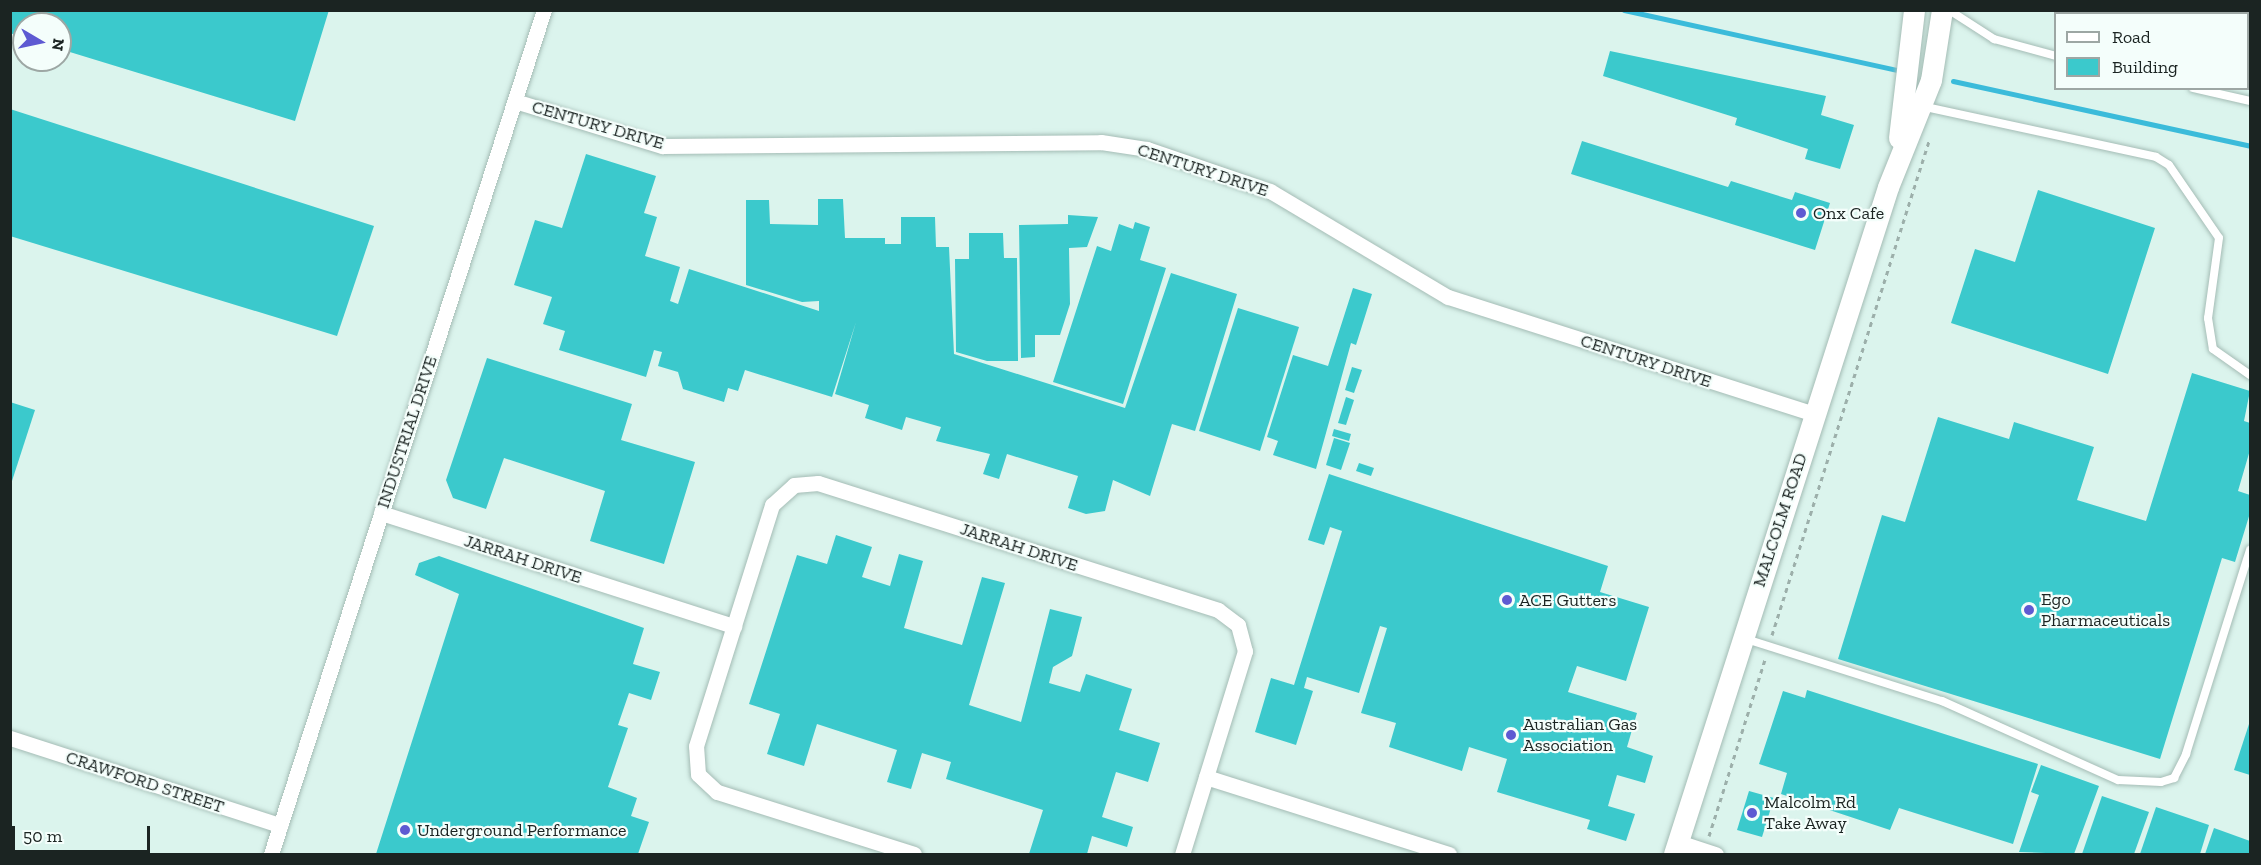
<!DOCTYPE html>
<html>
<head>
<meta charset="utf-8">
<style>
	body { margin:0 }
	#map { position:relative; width:2261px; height:865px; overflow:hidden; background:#dbf4ed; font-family:"Zilla Slab",serif }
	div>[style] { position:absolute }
	.stream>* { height:5px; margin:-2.5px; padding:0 2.5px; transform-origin:2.5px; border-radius:2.5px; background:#3bbbda }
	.building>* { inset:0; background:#3bc9cc }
	.path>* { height:3px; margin-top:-1.5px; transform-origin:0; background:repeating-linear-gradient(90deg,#9cafaa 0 4.5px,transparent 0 9px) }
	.roads { filter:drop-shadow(0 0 2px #a4bcb5) drop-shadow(0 0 2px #a4bcb5) }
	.lane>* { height:8px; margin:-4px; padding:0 4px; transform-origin:4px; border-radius:4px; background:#fff }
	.street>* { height:15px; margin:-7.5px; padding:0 7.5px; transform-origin:7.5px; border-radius:7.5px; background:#fff }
	.secondary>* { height:21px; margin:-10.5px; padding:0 10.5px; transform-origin:10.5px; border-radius:10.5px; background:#fff }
	.dots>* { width:16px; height:16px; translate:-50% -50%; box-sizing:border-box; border:3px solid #f4fefb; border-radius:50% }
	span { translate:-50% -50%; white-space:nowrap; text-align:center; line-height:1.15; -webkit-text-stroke:4.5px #f4fefb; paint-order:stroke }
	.street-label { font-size:18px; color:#1b2422 }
	.poi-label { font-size:18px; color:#1b2422 }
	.left { translate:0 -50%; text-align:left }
	.frame { position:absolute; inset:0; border:12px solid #1b2422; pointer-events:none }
	.legend { position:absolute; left:2054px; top:12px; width:195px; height:78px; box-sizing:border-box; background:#f4fefb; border:2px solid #9da7a4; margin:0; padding:8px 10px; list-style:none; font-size:18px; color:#1b2422 }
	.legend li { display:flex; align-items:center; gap:12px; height:30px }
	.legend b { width:30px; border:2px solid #9da7a4 }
	.north { position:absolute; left:12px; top:12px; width:60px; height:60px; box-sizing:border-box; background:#f4fefb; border:2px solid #9da7a4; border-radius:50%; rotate:99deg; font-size:16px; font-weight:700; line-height:24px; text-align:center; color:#1b2422 }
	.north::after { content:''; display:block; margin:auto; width:21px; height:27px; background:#5e5ad2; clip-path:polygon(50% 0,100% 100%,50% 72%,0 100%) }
	.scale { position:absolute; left:12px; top:826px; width:138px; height:27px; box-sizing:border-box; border:3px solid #1b2422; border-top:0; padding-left:8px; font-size:18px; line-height:21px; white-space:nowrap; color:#1b2422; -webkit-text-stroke:4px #f4fefb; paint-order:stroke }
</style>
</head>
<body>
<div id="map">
	<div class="stream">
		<i style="left:1624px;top:10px;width:280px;rotate:12.4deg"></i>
		<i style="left:1953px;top:81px;width:304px;rotate:12.3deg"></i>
	</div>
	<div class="building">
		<i style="clip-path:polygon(10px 10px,329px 10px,295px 121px,60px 49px,60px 24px,24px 24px,24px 38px,10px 33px)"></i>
		<i style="clip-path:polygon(2105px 10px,2250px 10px,2250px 89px,2248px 14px)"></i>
		<i style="clip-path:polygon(1610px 51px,1826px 96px,1821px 115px,1854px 125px,1840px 169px,1805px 159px,1808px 149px,1735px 125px,1737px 118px,1603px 76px)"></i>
		<i style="clip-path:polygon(10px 109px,374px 226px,337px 336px,10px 236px)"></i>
		<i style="clip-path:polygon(1582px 141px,1728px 187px,1731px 181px,1792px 200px,1795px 192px,1830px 203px,1815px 250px,1571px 174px)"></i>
		<i style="clip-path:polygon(586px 154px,656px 176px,644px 213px,657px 217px,645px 256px,680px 267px,670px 301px,678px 304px,689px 269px,819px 311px,819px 301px,802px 302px,746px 285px,746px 200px,769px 200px,770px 224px,818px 225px,818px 199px,843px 199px,845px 238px,885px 238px,885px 244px,901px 244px,901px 217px,935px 217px,936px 247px,949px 247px,954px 354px,1125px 408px,1171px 273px,1237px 294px,1195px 431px,1172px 424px,1150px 496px,1113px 480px,1105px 511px,1086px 514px,1068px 508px,1078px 476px,1007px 454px,999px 479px,983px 474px,990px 454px,936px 441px,941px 427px,906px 417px,902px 430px,865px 418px,869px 405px,835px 394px,856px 322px,832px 397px,745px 370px,738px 391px,728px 388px,724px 402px,683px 389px,678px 372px,658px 366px,662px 352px,654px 350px,646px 377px,559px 350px,565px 331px,543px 324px,552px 297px,514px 285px,535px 220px,562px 228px)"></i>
		<i style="clip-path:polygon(2038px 190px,2155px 228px,2108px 374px,1951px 323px,1975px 249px,2015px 262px)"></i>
		<i style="clip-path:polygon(1068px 215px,1098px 217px,1087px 247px,1069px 248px,1070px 304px,1060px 335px,1035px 335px,1035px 357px,1021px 358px,1019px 225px,1068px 224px)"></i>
		<i style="clip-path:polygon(1135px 222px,1150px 227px,1140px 260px,1166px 268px,1123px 404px,1053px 382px,1097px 246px,1111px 251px,1119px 224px,1133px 229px)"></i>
		<i style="clip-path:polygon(969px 233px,1003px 233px,1004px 258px,1017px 258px,1018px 361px,987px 361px,956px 352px,955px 259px,969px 259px)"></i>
		<i style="clip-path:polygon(1353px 288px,1372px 294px,1356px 345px,1351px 343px,1316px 469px,1273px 455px,1278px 441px,1267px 437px,1293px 355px,1328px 366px)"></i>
		<i style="clip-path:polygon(1238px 308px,1299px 327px,1260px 451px,1199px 431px)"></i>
		<i style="clip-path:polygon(487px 358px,632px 404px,621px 440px,695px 462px,664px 564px,590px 541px,605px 491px,504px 458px,486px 509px,453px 498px,446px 480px)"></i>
		<i style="clip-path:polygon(1352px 367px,1362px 370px,1354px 393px,1345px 390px)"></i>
		<i style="clip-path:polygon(2192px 373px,2250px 391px,2244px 421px,2250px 423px,2250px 450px,2238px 491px,2250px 495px,2250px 513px,2235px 562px,2222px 558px,2160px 759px,1838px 659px,1882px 515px,1905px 522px,1938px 417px,2009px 439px,2014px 422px,2094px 447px,2077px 500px,2146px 521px)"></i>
		<i style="clip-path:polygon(1346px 397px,1354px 400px,1346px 425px,1338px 423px)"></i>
		<i style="clip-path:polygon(10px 402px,35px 410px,11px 484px,10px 484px)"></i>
		<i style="clip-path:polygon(1334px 429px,1351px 434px,1349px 441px,1332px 436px)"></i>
		<i style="clip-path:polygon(1334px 438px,1350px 443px,1341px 470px,1326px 465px)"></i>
		<i style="clip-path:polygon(1359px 463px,1374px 468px,1371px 476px,1356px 471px)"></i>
		<i style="clip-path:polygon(1329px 474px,1608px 566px,1600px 592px,1649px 607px,1626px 681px,1577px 666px,1568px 692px,1637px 713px,1627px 747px,1653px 756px,1645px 783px,1617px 775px,1608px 806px,1635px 814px,1626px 841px,1587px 829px,1590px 820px,1497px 792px,1507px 759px,1469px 747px,1462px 771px,1389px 747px,1396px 723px,1361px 713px,1387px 628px,1380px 626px,1359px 693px,1307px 677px,1304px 688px,1313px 691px,1296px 745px,1255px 732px,1271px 678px,1294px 685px,1342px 531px,1330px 527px,1324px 545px,1308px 540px)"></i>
		<i style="clip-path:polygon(836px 535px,872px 547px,862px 577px,890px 586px,899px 554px,923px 561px,904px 628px,962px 645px,982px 577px,1005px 583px,969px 705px,1021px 722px,1050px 609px,1082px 617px,1072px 656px,1053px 667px,1049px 683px,1080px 692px,1086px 674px,1132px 689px,1119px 730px,1160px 743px,1148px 782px,1116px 772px,1102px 817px,1133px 827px,1127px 847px,1092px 836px,1087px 854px,1029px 854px,1043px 810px,946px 779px,951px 762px,922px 753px,911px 789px,887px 782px,897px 750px,817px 724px,804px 766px,767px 754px,780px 714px,749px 704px,797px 555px,827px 564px)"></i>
		<i style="clip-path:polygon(439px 556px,644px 628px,633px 664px,660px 672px,651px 700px,629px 693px,618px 725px,628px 728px,608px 787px,637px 798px,631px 816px,649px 822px,638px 854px,376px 854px,459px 594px,415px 575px,419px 563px)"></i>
		<i style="clip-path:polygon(1807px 690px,2038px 764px,2013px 844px,1899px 808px,1890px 830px,1781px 794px,1787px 773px,1759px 764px,1783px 691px,1805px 698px)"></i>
		<i style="clip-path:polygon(2250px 721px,2250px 775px,2234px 770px)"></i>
		<i style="clip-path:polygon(2041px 765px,2099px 786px,2074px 854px,2019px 852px,2039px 795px,2031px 792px)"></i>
		<i style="clip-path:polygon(1749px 791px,1774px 798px,1762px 837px,1737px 830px)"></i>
		<i style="clip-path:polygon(2102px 796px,2149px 812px,2134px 854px,2082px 854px)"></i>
		<i style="clip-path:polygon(2156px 807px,2209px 825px,2200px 854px,2140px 854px)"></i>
		<i style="clip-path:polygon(2214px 828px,2250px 841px,2250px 854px,2205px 854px)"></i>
	</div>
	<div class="path">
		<i style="left:1772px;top:635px;width:518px;rotate:-72.37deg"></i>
		<i style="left:1709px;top:836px;width:186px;rotate:-72.4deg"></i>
	</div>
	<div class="roads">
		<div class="lane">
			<i style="left:1949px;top:10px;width:54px;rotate:32.8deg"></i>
			<i style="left:1994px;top:39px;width:64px;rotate:15.3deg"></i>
			<i style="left:2193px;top:88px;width:58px;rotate:12.8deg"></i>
			<i style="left:1921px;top:106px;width:240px;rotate:12.2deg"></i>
			<i style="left:2156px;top:157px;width:15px;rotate:32deg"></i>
			<i style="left:2169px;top:165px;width:88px;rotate:55.6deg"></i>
			<i style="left:2219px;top:238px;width:81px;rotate:97.8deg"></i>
			<i style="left:2208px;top:318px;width:31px;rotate:81deg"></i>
			<i style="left:2213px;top:349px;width:45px;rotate:35.1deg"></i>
			<i style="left:1746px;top:639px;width:206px;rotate:17.6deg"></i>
			<i style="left:1942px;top:701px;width:193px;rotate:24.2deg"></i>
			<i style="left:2118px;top:780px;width:43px;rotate:2.7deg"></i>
			<i style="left:2161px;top:782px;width:14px;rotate:-17deg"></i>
			<i style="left:2174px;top:778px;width:27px;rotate:-63deg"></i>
			<i style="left:2186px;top:754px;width:214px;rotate:-72.6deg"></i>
		</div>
		<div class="street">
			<i style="left:515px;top:101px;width:154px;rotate:17deg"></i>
			<i style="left:662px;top:146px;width:439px;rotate:-0.5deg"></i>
			<i style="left:1101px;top:142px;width:47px;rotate:8.7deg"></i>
			<i style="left:1147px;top:149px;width:130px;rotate:18.9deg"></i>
			<i style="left:1270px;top:191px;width:207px;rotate:30.8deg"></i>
			<i style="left:1448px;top:297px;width:384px;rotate:17.7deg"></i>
			<i style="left:381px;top:513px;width:371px;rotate:17.8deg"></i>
			<i style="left:10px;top:738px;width:284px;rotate:17.9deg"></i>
			<i style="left:1206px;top:777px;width:255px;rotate:17.6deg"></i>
			<i style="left:1678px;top:842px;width:40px;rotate:18deg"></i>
			<i style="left:271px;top:854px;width:887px;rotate:-72.08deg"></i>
			<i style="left:914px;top:854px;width:207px;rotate:-162.5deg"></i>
			<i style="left:717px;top:792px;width:26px;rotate:-137deg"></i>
			<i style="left:698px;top:774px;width:28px;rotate:-94deg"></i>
			<i style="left:696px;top:746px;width:253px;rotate:-72.5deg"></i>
			<i style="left:772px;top:505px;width:30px;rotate:-42deg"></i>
			<i style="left:794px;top:485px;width:24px;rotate:-5deg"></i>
			<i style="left:818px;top:483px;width:420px;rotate:17.6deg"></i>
			<i style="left:1218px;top:610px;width:25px;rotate:37deg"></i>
			<i style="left:1238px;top:625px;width:27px;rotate:75deg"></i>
			<i style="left:1245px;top:651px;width:213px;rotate:107.2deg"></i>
		</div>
		<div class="secondary">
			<i style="left:1899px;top:138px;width:129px;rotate:-83.3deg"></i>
			<i style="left:1674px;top:854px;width:700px;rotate:-72.21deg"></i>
			<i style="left:1888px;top:187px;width:115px;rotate:-68.1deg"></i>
			<i style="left:1931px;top:80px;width:71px;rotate:-81.1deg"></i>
		</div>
	</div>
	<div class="dots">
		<i style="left:1801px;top:213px;background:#5e5ad2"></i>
		<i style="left:1507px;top:600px;background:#5e5ad2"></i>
		<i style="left:2029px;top:610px;background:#5e5ad2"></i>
		<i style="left:1511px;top:735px;background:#5e5ad2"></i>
		<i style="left:1752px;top:813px;background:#5e5ad2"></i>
		<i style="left:405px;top:830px;background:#5e5ad2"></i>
	</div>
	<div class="street-label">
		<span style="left:598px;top:125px;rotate:16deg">CENTURY DRIVE</span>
		<span style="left:1203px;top:170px;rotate:18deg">CENTURY DRIVE</span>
		<span style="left:1646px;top:361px;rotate:18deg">CENTURY DRIVE</span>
		<span style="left:407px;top:432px;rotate:-72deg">INDUSTRIAL DRIVE</span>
		<span style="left:1780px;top:520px;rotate:-72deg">MALCOLM ROAD</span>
		<span style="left:1019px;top:547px;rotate:18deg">JARRAH DRIVE</span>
		<span style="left:523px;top:559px;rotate:18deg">JARRAH DRIVE</span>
		<span style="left:145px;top:782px;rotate:18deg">CRAWFORD STREET</span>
	</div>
	<div class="poi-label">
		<span class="left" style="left:1813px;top:213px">Onx Cafe</span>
		<span class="left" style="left:1519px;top:600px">ACE Gutters</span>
		<span class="left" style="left:2041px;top:610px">Ego<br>Pharmaceuticals</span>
		<span class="left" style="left:1523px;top:735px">Australian Gas<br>Association</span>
		<span class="left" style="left:1764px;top:813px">Malcolm Rd<br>Take Away</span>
		<span class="left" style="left:417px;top:830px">Underground Performance</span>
	</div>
	<div class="frame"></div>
	<ul class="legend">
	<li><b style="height:8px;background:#fff"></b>Road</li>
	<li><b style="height:16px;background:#3bc9cc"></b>Building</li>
	</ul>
	<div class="north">N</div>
	<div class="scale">50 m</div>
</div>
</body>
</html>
